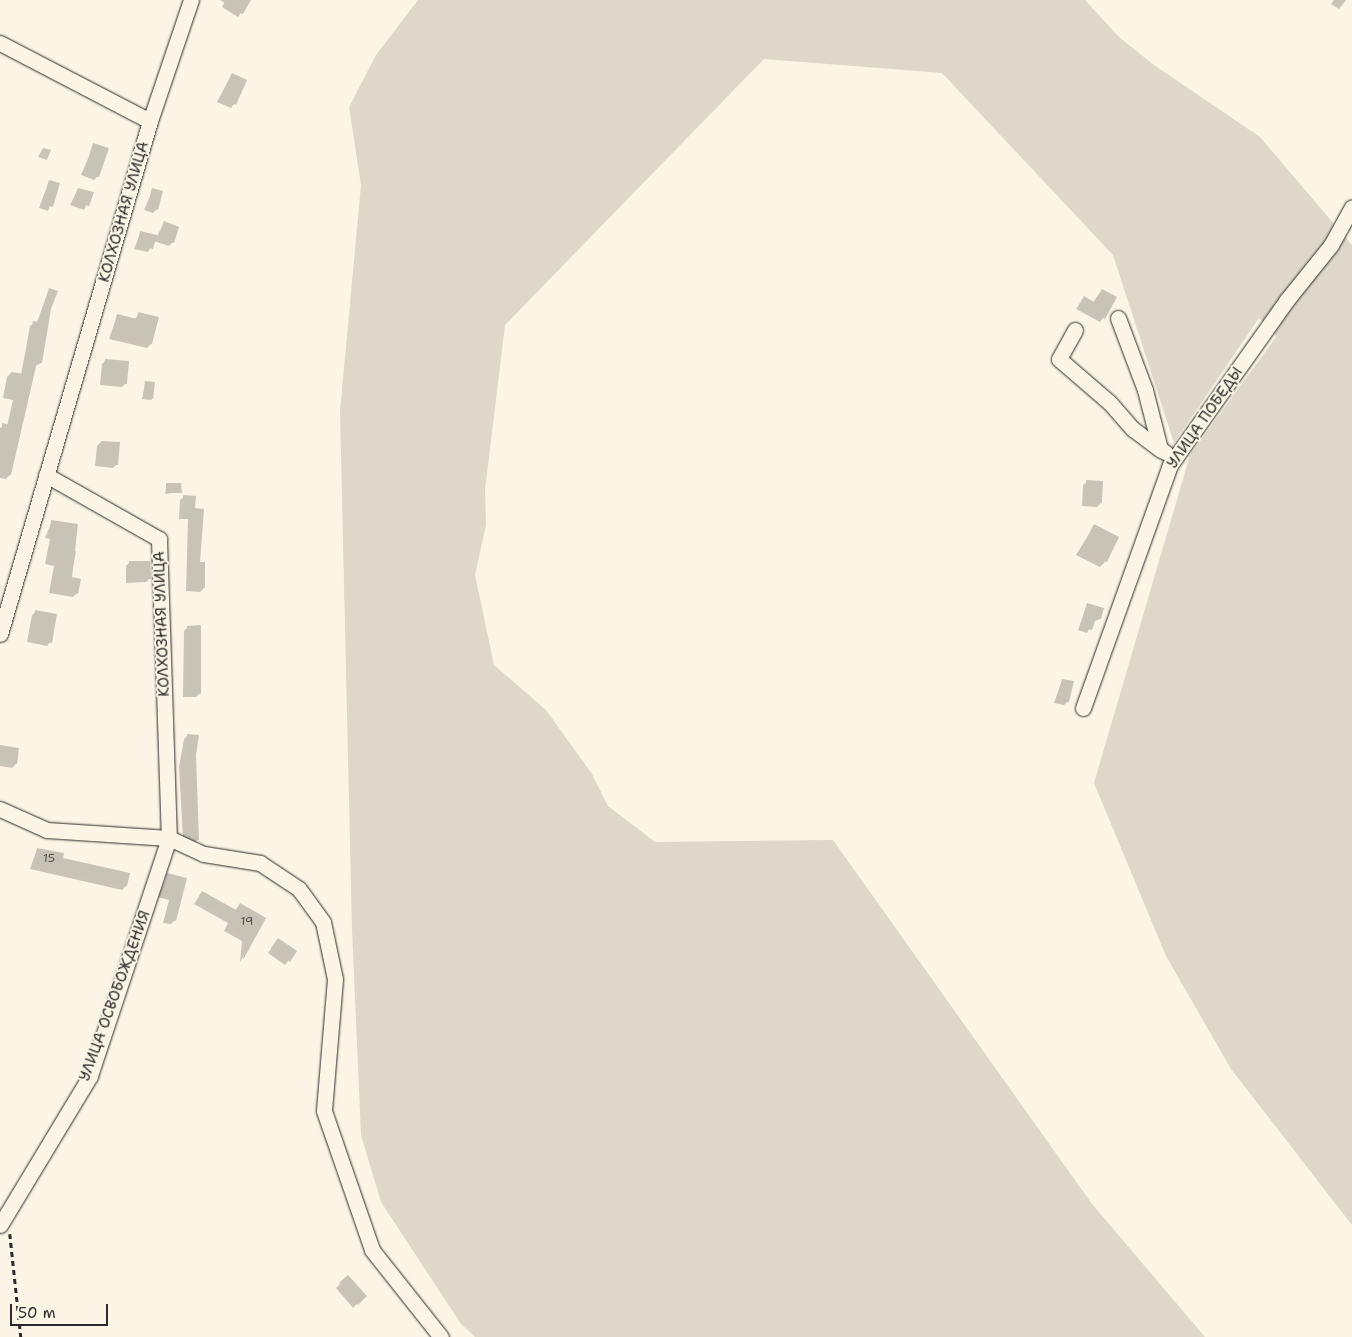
<!DOCTYPE html>
<html>
<head>
<meta charset="utf-8">
<style>
	body { margin:0 }
	#map { position:relative; width:1352px; height:1337px; overflow:hidden; background:#fcf5e5; font-family:"Shantell Sans",sans-serif }
	div>[style] { position:absolute }
	.green>* { inset:0; background:#ded8ca }
	.shadow>* { inset:0; background:#0003 }
	.building>* { inset:0; background:#c8c3b7 }
	.path>* { height:2.5px; margin-top:-1.25px; transform-origin:0; background:repeating-linear-gradient(90deg,#2b2b2b 0 5px,transparent 0 9px) }
	.roads { filter:drop-shadow(0 0 1px #2b2b2b) drop-shadow(0 0 1px #2b2b2b) }
	.minor>* { height:15px; margin:-7.5px; padding:0 7.5px; transform-origin:7.5px; border-radius:7.5px; background:#fcf5e5 }
	span { translate:-50% -50%; white-space:nowrap; text-align:center; line-height:1.15; -webkit-text-stroke:4px #fcf5e5; paint-order:stroke }
	.number-label { font-size:12px; color:#52514e }
	.number-label span { -webkit-text-stroke-width:0 }
	.street-label { font-size:15px; color:#2b2b2b }
	.scale { position:absolute; left:10px; top:1304px; width:98px; height:22px; box-sizing:border-box; border:2px solid #2b2b2b; border-top:0; padding-left:6px; font-size:15px; line-height:18px; white-space:nowrap; color:#2b2b2b; -webkit-text-stroke:4px #fcf5e5; paint-order:stroke }
</style>
</head>
<body>
<div id="map">
	<div class="green">
		<i style="clip-path:polygon(418px 0,1085px 0,1119px 37px,1154px 65px,1260px 137px,1352px 245px,1352px 1225px,1231px 1069px,1166px 956px,1094px 783px,1190px 455px,1276px 337px,1273px 330px,1259px 318px,1174px 443px,1113px 255px,942px 73px,764px 59px,505px 325px,485px 490px,486px 525px,475px 575px,494px 665px,546px 710px,592px 774px,608px 806px,655px 842px,833px 840px,1092px 1204px,1205px 1337px,475px 1337px,461px 1324px,381px 1202px,361px 1135px,352px 930px,340px 411px,361px 185px,349px 107px,376px 55px)"></i>
	</div>
	<div class="shadow">
		<i style="clip-path:polygon(226px 0,250px 0,238px 17px,222px 7px)"></i>
		<i style="clip-path:polygon(1334px 0,1346px 0,1339px 9px,1331px 4px)"></i>
		<i style="clip-path:polygon(232px 74px,234px 104px,231px 108px,217px 102px)"></i>
		<i style="clip-path:polygon(94px 145px,98px 176px,94px 180px,81px 175px)"></i>
		<i style="clip-path:polygon(43px 148px,51px 150px,47px 160px,38px 157px)"></i>
		<i style="clip-path:polygon(49px 181px,58px 184px,48px 211px,39px 208px)"></i>
		<i style="clip-path:polygon(78px 189px,92px 193px,84px 210px,70px 205px)"></i>
		<i style="clip-path:polygon(153px 190px,157px 209px,153px 213px,144px 210px)"></i>
		<i style="clip-path:polygon(164px 223px,173px 242px,169px 246px,154px 241px,148px 252px,134px 249px,141px 232px,157px 236px)"></i>
		<i style="clip-path:polygon(49px 289px,50px 309px,41px 363px,35px 366px,10px 475px,6px 479px,0 478px,0 428px,7px 426px,13px 400px,3px 398px,7px 377px,11px 373px,21px 375px,30px 326px,37px 322px)"></i>
		<i style="clip-path:polygon(1102px 290px,1116px 298px,1100px 322px,1076px 309px,1084px 297px,1093px 302px)"></i>
		<i style="clip-path:polygon(139px 314px,151px 344px,147px 348px,109px 339px,117px 316px,134px 320px)"></i>
		<i style="clip-path:polygon(106px 360px,126px 383px,122px 387px,100px 385px,102px 364px)"></i>
		<i style="clip-path:polygon(146px 382px,152px 399px,151px 400px,142px 399px)"></i>
		<i style="clip-path:polygon(101px 442px,117px 464px,113px 468px,95px 466px,97px 446px)"></i>
		<i style="clip-path:polygon(1087px 482px,1101px 503px,1097px 507px,1082px 506px,1083px 485px)"></i>
		<i style="clip-path:polygon(167px 484px,180px 492px,165px 494px)"></i>
		<i style="clip-path:polygon(184px 497px,194px 497px,199px 563px,204px 588px,200px 592px,186px 591px,188px 519px,179px 519px,180px 500px)"></i>
		<i style="clip-path:polygon(52px 521px,72px 550px,76px 551px,71px 578px,77px 593px,73px 597px,49px 593px,54px 566px,45px 564px,50px 539px,45px 538px)"></i>
		<i style="clip-path:polygon(1094px 526px,1106px 561px,1100px 567px,1076px 555px)"></i>
		<i style="clip-path:polygon(130px 562px,150px 578px,146px 582px,126px 583px,126px 566px)"></i>
		<i style="clip-path:polygon(1087px 604px,1100px 619px,1093px 622px,1087px 633px,1078px 630px)"></i>
		<i style="clip-path:polygon(36px 612px,50px 642px,47px 646px,27px 642px,32px 615px)"></i>
		<i style="clip-path:polygon(188px 627px,200px 693px,196px 697px,183px 697px,184px 631px)"></i>
		<i style="clip-path:polygon(1062px 680px,1068px 701px,1064px 705px,1054px 703px)"></i>
		<i style="clip-path:polygon(188px 735px,194px 755px,198px 840px,194px 843px,183px 839px,179px 767px,184px 739px)"></i>
		<i style="clip-path:polygon(0 746px,16px 764px,12px 768px,0 766px)"></i>
		<i style="clip-path:polygon(37px 849px,62px 859px,128px 874px,126px 886px,122px 890px,30px 869px)"></i>
		<i style="clip-path:polygon(168px 874px,185px 879px,175px 920px,171px 924px,163px 923px,169px 900px,158px 897px)"></i>
		<i style="clip-path:polygon(202px 892px,235px 910px,240px 905px,265px 919px,240px 962px,242px 941px,224px 931px,228px 923px,194px 904px)"></i>
		<i style="clip-path:polygon(275px 943px,295px 952px,285px 965px,268px 953px)"></i>
		<i style="clip-path:polygon(348px 1277px,365px 1296px,353px 1308px,336px 1288px)"></i>
	</div>
	<div class="building">
		<i style="clip-path:polygon(220px 0,251px 0,243px 14px)"></i>
		<i style="clip-path:polygon(232px 73px,247px 80px,236px 105px,220px 98px)"></i>
		<i style="clip-path:polygon(93px 143px,109px 148px,99px 177px,84px 172px)"></i>
		<i style="clip-path:polygon(49px 180px,60px 183px,53px 207px,42px 204px)"></i>
		<i style="clip-path:polygon(78px 188px,94px 192px,89px 206px,73px 201px)"></i>
		<i style="clip-path:polygon(152px 188px,163px 191px,158px 210px,147px 207px)"></i>
		<i style="clip-path:polygon(164px 221px,179px 227px,174px 243px,158px 238px)"></i>
		<i style="clip-path:polygon(140px 231px,157px 235px,153px 249px,137px 245px)"></i>
		<i style="clip-path:polygon(49px 288px,58px 291px,51px 309px,42px 363px,37px 362px,11px 475px,0 474px,2px 423px,10px 425px,16px 396px,6px 394px,11px 372px,24px 374px,33px 321px,39px 322px)"></i>
		<i style="clip-path:polygon(1102px 289px,1117px 297px,1105px 319px,1079px 305px,1084px 296px,1094px 302px)"></i>
		<i style="clip-path:polygon(138px 312px,159px 317px,152px 344px,112px 335px,117px 314px,137px 319px)"></i>
		<i style="clip-path:polygon(105px 359px,129px 361px,127px 384px,103px 382px)"></i>
		<i style="clip-path:polygon(145px 381px,155px 382px,153px 399px,143px 398px)"></i>
		<i style="clip-path:polygon(101px 441px,120px 442px,118px 465px,99px 463px)"></i>
		<i style="clip-path:polygon(1086px 480px,1103px 481px,1102px 503px,1085px 502px)"></i>
		<i style="clip-path:polygon(166px 483px,181px 483px,182px 493px,166px 493px)"></i>
		<i style="clip-path:polygon(183px 495px,196px 496px,195px 508px,204px 509px,200px 562px,205px 562px,205px 588px,189px 588px,191px 516px,182px 516px)"></i>
		<i style="clip-path:polygon(51px 520px,78px 524px,72px 577px,81px 579px,78px 594px,52px 589px,57px 562px,48px 561px,53px 536px,49px 535px)"></i>
		<i style="clip-path:polygon(1094px 524px,1119px 537px,1107px 562px,1081px 549px)"></i>
		<i style="clip-path:polygon(129px 561px,150px 561px,151px 579px,130px 580px)"></i>
		<i style="clip-path:polygon(1087px 603px,1104px 608px,1101px 619px,1096px 618px,1092px 630px,1081px 627px)"></i>
		<i style="clip-path:polygon(35px 610px,57px 614px,52px 643px,30px 639px)"></i>
		<i style="clip-path:polygon(201px 625px,201px 694px,187px 693px,187px 626px)"></i>
		<i style="clip-path:polygon(1062px 679px,1074px 681px,1069px 702px,1057px 699px)"></i>
		<i style="clip-path:polygon(187px 734px,199px 735px,196px 755px,199px 840px,186px 835px,183px 762px,186px 762px)"></i>
		<i style="clip-path:polygon(0 745px,19px 748px,17px 764px,0 762px)"></i>
		<i style="clip-path:polygon(37px 848px,64px 853px,63px 858px,130px 873px,127px 886px,34px 866px)"></i>
		<i style="clip-path:polygon(167px 873px,187px 878px,176px 921px,166px 919px,172px 896px,161px 893px)"></i>
		<i style="clip-path:polygon(202px 891px,236px 910px,240px 903px,266px 918px,243px 960px,246px 937px,227px 927px,231px 919px,197px 900px)"></i>
		<i style="clip-path:polygon(278px 938px,297px 951px,290px 962px,271px 948px)"></i>
		<i style="clip-path:polygon(348px 1275px,367px 1296px,358px 1305px,339px 1283px)"></i>
	</div>
	<div class="path">
		<i style="left:10px;top:1234px;width:104px;rotate:83.9deg"></i>
	</div>
	<div class="roads">
		<div class="minor">
			<i style="left:0;top:43px;width:169px;rotate:27.5deg"></i>
			<i style="left:1118px;top:318px;width:77px;rotate:69.4deg"></i>
			<i style="left:1145px;top:390px;width:61px;rotate:75.7deg"></i>
			<i style="left:1160px;top:449px;width:6px;rotate:31deg"></i>
			<i style="left:1075px;top:330px;width:33px;rotate:119deg"></i>
			<i style="left:1059px;top:359px;width:67px;rotate:40.8deg"></i>
			<i style="left:1110px;top:403px;width:35px;rotate:49deg"></i>
			<i style="left:1133px;top:429px;width:34px;rotate:37deg"></i>
			<i style="left:46px;top:475px;width:130px;rotate:29.5deg"></i>
			<i style="left:159px;top:539px;width:299px;rotate:88.1deg"></i>
			<i style="left:169px;top:838px;width:38px;rotate:25deg"></i>
			<i style="left:204px;top:854px;width:57px;rotate:9.1deg"></i>
			<i style="left:260px;top:863px;width:47px;rotate:33.7deg"></i>
			<i style="left:299px;top:889px;width:41px;rotate:54deg"></i>
			<i style="left:323px;top:922px;width:58px;rotate:78.1deg"></i>
			<i style="left:335px;top:979px;width:132px;rotate:94.8deg"></i>
			<i style="left:324px;top:1111px;width:147px;rotate:70.9deg"></i>
			<i style="left:372px;top:1250px;width:111px;rotate:51.6deg"></i>
			<i style="left:0;top:634px;width:534px;rotate:-73.7deg"></i>
			<i style="left:150px;top:121px;width:128px;rotate:-71.3deg"></i>
			<i style="left:1083px;top:708px;width:258px;rotate:-70.3deg"></i>
			<i style="left:1170px;top:465px;width:201px;rotate:-54.7deg"></i>
			<i style="left:1286px;top:301px;width:72px;rotate:-51.2deg"></i>
			<i style="left:1331px;top:245px;width:43px;rotate:-61.1deg"></i>
			<i style="left:0;top:809px;width:51px;rotate:24.1deg"></i>
			<i style="left:47px;top:830px;width:122px;rotate:3.8deg"></i>
			<i style="left:169px;top:838px;width:251px;rotate:108.4deg"></i>
			<i style="left:90px;top:1076px;width:174px;rotate:121.1deg"></i>
		</div>
	</div>
	<div class="number-label">
		<span style="left:49px;top:859px">15</span>
		<span style="left:247px;top:922px">19</span>
	</div>
	<div class="street-label">
		<span style="left:124px;top:212px;rotate:-74deg">КОЛХОЗНАЯ УЛИЦА</span>
		<span style="left:1205px;top:418px;rotate:-55deg">УЛИЦА ПОБЕДЫ</span>
		<span style="left:162px;top:624px;rotate:-92deg">КОЛХОЗНАЯ УЛИЦА</span>
		<span style="left:115px;top:996px;rotate:-70deg">УЛИЦА ОСВОБОЖДЕНИЯ</span>
	</div>
	<div class="scale">50 m</div>
</div>
</body>
</html>
